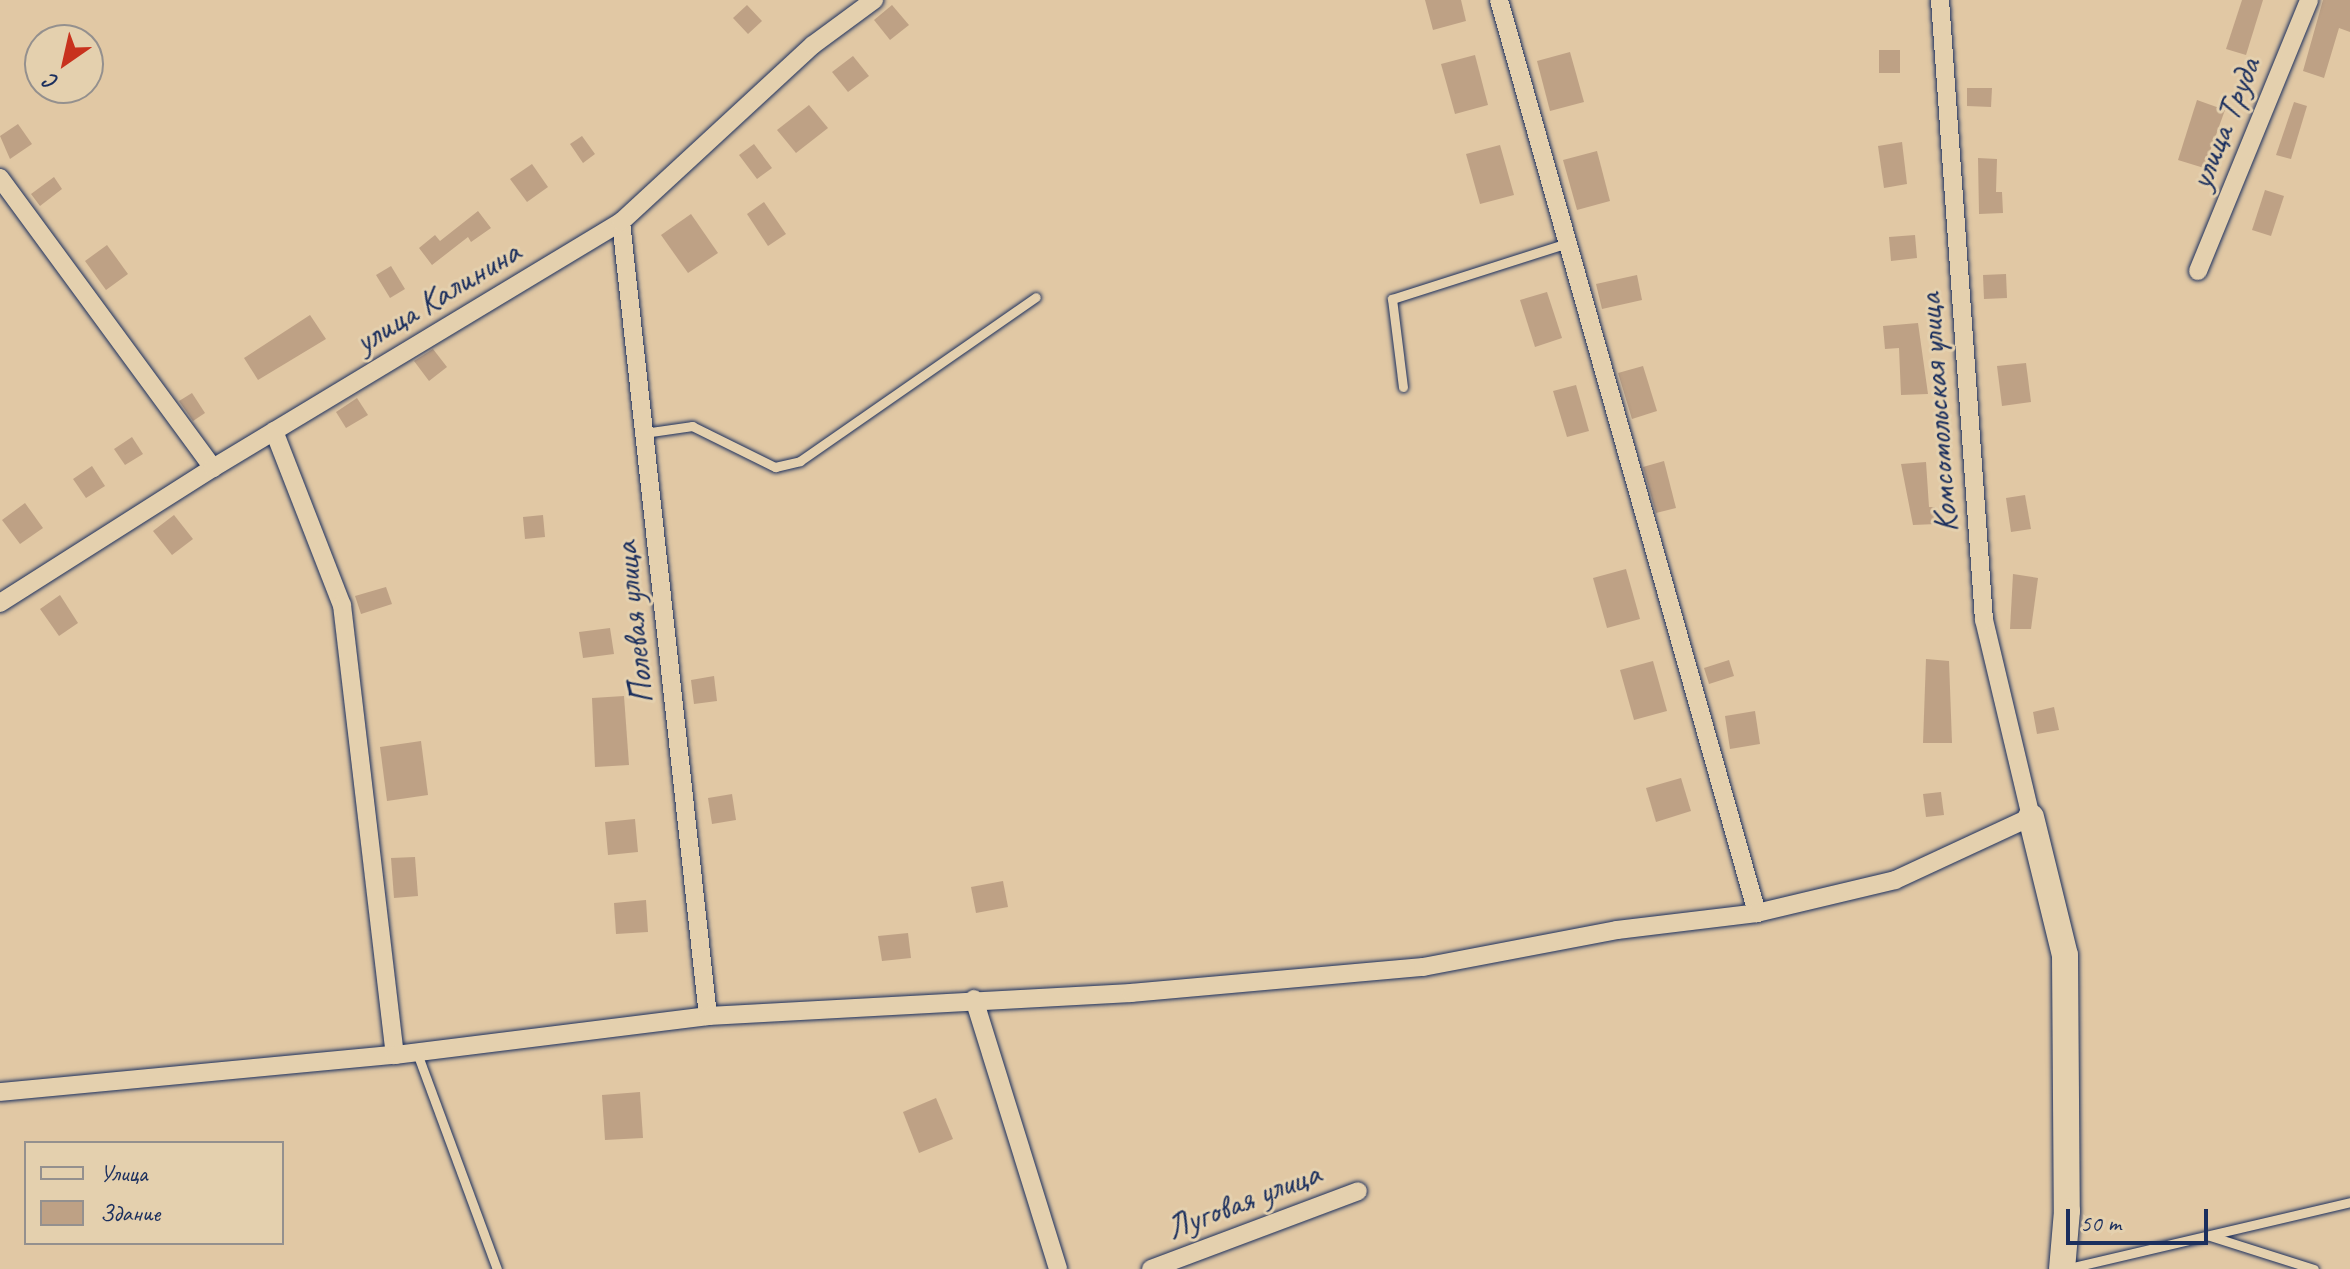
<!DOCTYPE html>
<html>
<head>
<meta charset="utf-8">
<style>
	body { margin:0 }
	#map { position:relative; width:2350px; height:1269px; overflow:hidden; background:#e1c8a4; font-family:Caveat,sans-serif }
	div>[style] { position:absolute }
	.building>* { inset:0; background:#bea185 }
	.roads { filter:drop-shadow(0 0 2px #1b2f5e) drop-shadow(0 0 2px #1b2f5e) }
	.lane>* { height:9px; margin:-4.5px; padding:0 4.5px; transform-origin:4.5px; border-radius:4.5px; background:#e4d0ae }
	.street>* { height:18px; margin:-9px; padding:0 9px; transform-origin:9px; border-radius:9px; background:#e4d0ae }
	.secondary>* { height:26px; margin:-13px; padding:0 13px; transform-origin:13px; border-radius:13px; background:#e4d0ae }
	span { translate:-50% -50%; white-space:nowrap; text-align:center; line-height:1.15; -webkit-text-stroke:6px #e4d0ae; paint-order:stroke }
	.street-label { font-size:34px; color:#1b2f5e }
	.legend { position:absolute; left:24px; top:1141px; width:260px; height:104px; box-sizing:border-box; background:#e4d0ae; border:2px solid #94908e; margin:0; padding:10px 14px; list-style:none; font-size:24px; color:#1b2f5e }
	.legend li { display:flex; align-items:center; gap:16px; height:40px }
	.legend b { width:40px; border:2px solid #94908e }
	.north { position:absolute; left:24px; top:24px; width:80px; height:80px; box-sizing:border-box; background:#e4d0ae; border:2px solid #94908e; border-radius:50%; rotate:214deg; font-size:22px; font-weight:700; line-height:32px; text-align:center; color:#1b2f5e }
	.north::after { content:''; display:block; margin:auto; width:28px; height:36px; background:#c8321e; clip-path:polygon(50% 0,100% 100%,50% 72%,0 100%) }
	.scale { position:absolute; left:2066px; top:1209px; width:142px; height:36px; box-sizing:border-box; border:4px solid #1b2f5e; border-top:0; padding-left:10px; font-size:24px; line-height:28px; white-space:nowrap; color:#1b2f5e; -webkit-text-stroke:6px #e4d0ae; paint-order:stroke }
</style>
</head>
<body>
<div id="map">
	<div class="building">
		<i style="clip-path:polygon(1425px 0,1461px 0,1466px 21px,1433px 30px)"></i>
		<i style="clip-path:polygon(2242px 0,2263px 0,2246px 55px,2226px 49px)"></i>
		<i style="clip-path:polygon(2323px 0,2350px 0,2350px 32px,2339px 28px,2324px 78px,2303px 71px)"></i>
		<i style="clip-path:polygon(747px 5px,762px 21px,748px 34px,733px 18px)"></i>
		<i style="clip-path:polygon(892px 5px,909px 25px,890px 40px,874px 20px)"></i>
		<i style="clip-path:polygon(1879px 50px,1900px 50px,1900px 73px,1879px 73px)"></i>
		<i style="clip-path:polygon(1570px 52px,1584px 102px,1550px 111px,1537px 61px)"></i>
		<i style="clip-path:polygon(1475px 55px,1488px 105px,1455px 114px,1441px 64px)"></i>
		<i style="clip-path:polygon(853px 56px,869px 76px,848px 92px,832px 72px)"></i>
		<i style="clip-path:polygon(1967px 88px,1992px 88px,1991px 107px,1967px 106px)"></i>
		<i style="clip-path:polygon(2197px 100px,2225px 110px,2204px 168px,2178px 160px)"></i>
		<i style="clip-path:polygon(2294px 102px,2307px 106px,2291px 159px,2276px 155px)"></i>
		<i style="clip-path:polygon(809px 105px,828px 128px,796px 153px,777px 130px)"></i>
		<i style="clip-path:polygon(18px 124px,32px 144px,10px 159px,0 136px)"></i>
		<i style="clip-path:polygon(582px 136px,595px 154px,583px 163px,570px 144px)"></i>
		<i style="clip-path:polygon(1902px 142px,1907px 184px,1884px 188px,1878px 146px)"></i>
		<i style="clip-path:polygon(754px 144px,772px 168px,757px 179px,739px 155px)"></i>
		<i style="clip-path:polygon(1500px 145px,1514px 195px,1480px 204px,1466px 154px)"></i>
		<i style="clip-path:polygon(1597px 151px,1610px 201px,1577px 210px,1563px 160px)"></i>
		<i style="clip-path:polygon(1978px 158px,1997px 159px,1996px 192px,2002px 192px,2003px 213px,1979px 214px)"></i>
		<i style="clip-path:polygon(532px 164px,548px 187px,527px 202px,510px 179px)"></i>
		<i style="clip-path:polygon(54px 177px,62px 189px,40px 206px,31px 194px)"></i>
		<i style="clip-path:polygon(2265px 190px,2284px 196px,2271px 236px,2252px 230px)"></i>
		<i style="clip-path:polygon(764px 202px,786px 234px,768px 246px,747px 214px)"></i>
		<i style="clip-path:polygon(478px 211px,491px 228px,471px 242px,468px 237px,432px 265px,419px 248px,435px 235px,440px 241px)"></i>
		<i style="clip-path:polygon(691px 214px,718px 253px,688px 273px,661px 235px)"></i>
		<i style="clip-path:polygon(1915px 235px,1917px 258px,1891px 261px,1889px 237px)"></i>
		<i style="clip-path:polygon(107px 245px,128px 274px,106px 290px,85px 261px)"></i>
		<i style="clip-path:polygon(391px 266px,405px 289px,390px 298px,376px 275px)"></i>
		<i style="clip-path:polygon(2006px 274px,2007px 298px,1984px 299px,1983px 275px)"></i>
		<i style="clip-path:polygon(1637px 275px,1642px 300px,1602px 309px,1596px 284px)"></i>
		<i style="clip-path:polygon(1547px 292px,1562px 338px,1535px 347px,1520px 300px)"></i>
		<i style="clip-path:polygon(310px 315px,326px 339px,258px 380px,244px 358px)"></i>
		<i style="clip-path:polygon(1918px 323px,1928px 394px,1901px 395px,1899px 348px,1885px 349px,1883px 326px)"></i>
		<i style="clip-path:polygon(433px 349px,447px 367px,429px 381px,414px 361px)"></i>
		<i style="clip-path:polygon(2026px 363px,2031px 402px,2002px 406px,1997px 366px)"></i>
		<i style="clip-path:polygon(1643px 366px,1657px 411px,1632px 419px,1618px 373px)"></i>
		<i style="clip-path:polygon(1576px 385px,1589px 431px,1567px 437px,1553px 391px)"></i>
		<i style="clip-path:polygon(192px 393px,205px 413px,193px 421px,179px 401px)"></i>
		<i style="clip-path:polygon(357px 398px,368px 415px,346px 428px,336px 412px)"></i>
		<i style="clip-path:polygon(132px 437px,143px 454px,125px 465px,114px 449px)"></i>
		<i style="clip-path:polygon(1664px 461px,1676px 508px,1656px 513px,1643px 467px)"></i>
		<i style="clip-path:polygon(1926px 462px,1929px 507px,1935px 507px,1936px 524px,1913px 525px,1901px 464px)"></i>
		<i style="clip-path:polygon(92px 466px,105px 486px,86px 498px,73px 479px)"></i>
		<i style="clip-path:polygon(2025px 495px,2031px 529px,2011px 532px,2006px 498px)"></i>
		<i style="clip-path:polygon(25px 503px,43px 528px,20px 544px,2px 520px)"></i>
		<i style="clip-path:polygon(174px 515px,193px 539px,172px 555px,153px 531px)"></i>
		<i style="clip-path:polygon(543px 515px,545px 537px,525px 539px,523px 517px)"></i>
		<i style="clip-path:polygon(1626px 569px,1640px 619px,1607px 628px,1593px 578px)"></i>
		<i style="clip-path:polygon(2013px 574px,2038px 578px,2031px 629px,2010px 629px)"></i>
		<i style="clip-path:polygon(386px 587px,392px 604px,361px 614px,355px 596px)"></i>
		<i style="clip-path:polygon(60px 595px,78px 623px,59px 636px,40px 609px)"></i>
		<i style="clip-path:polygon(610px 628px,614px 654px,583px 658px,579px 632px)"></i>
		<i style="clip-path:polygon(1926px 659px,1949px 661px,1952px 743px,1923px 743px)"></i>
		<i style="clip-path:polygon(1729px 660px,1734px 676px,1709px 684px,1704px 668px)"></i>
		<i style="clip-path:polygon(1653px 661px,1667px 711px,1634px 720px,1620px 670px)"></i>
		<i style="clip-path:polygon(714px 676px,717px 701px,694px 704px,691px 680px)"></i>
		<i style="clip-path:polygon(624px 696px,629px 765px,595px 767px,592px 698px)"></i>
		<i style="clip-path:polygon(2054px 707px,2059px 730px,2037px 734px,2033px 712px)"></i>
		<i style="clip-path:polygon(1755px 711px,1760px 744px,1730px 749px,1725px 716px)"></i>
		<i style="clip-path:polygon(421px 741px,428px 795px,387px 801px,380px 747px)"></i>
		<i style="clip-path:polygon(1681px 778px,1691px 811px,1656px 822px,1646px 788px)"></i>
		<i style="clip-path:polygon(1941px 792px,1944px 815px,1926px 817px,1923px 794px)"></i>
		<i style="clip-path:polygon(732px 794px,736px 820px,712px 824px,708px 798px)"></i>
		<i style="clip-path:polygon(635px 819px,638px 852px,608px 855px,605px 822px)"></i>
		<i style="clip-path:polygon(415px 857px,418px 896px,394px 898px,391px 858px)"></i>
		<i style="clip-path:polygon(1003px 881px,1008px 907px,976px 913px,971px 887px)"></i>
		<i style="clip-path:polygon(646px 900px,648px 932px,616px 934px,614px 903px)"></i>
		<i style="clip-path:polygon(908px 933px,911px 958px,882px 961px,878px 936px)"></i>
		<i style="clip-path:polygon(640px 1092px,643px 1138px,605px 1140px,602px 1095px)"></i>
		<i style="clip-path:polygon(936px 1098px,953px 1139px,919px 1153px,903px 1112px)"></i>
	</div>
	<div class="roads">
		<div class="lane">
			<i style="left:1403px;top:387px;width:89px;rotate:-97.1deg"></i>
			<i style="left:1392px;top:299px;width:185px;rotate:-17.7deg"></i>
			<i style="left:644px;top:433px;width:49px;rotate:-8.3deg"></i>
			<i style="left:692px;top:426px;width:93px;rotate:26.3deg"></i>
			<i style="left:775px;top:467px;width:26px;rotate:-13deg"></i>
			<i style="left:800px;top:461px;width:287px;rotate:-34.8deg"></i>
			<i style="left:417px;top:1053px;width:230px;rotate:69.7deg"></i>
			<i style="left:2210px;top:1236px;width:109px;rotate:17.6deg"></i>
			<i style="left:2065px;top:1269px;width:293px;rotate:-13.2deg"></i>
		</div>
		<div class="street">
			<i style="left:1499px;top:0;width:949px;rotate:74.22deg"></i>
			<i style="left:0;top:178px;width:360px;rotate:53.7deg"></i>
			<i style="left:621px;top:222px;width:799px;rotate:83.75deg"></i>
			<i style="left:2198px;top:271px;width:293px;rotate:-67.7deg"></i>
			<i style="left:274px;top:431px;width:187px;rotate:68.7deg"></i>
			<i style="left:342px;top:605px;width:453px;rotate:83.3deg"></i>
			<i style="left:0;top:603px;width:252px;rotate:-32.4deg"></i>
			<i style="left:213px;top:468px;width:476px;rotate:-31.1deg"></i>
			<i style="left:621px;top:222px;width:261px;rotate:-42.7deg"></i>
			<i style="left:813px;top:45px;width:76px;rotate:-36.4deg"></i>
			<i style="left:974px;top:999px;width:283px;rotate:72.7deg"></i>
			<i style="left:0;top:1092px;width:397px;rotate:-5.4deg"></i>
			<i style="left:395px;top:1055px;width:315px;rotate:-7.1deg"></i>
			<i style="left:708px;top:1016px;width:424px;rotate:-3.1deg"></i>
			<i style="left:1131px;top:993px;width:293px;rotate:-5.1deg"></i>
			<i style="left:1423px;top:967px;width:197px;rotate:-10.8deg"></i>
			<i style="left:1617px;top:930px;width:141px;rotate:-6.9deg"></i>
			<i style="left:1757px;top:913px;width:142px;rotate:-13.4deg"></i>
			<i style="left:1895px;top:880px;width:150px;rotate:-24.9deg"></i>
			<i style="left:2031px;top:817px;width:203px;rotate:-103.4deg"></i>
			<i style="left:1984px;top:620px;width:622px;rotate:-94.06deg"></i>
			<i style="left:1151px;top:1269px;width:221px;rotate:-20.6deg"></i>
		</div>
		<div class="secondary">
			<i style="left:2031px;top:817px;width:142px;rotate:76.2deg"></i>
			<i style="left:2065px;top:955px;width:256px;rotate:89.6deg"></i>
			<i style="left:2067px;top:1211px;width:58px;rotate:94.9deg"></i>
		</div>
	</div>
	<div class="street-label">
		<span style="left:2224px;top:123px;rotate:-68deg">улица Труда</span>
		<span style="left:437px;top:296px;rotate:-31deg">улица Калинина</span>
		<span style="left:1937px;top:413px;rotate:-94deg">Комсомольская улица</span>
		<span style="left:633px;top:623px;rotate:-96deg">Полевая улица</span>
		<span style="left:1243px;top:1200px;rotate:-21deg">Луговая улица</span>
	</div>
	<ul class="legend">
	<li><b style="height:10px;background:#e4d0ae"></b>Улица</li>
	<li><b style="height:22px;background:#bea185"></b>Здание</li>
	</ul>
	<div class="north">С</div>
	<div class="scale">50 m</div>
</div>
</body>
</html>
